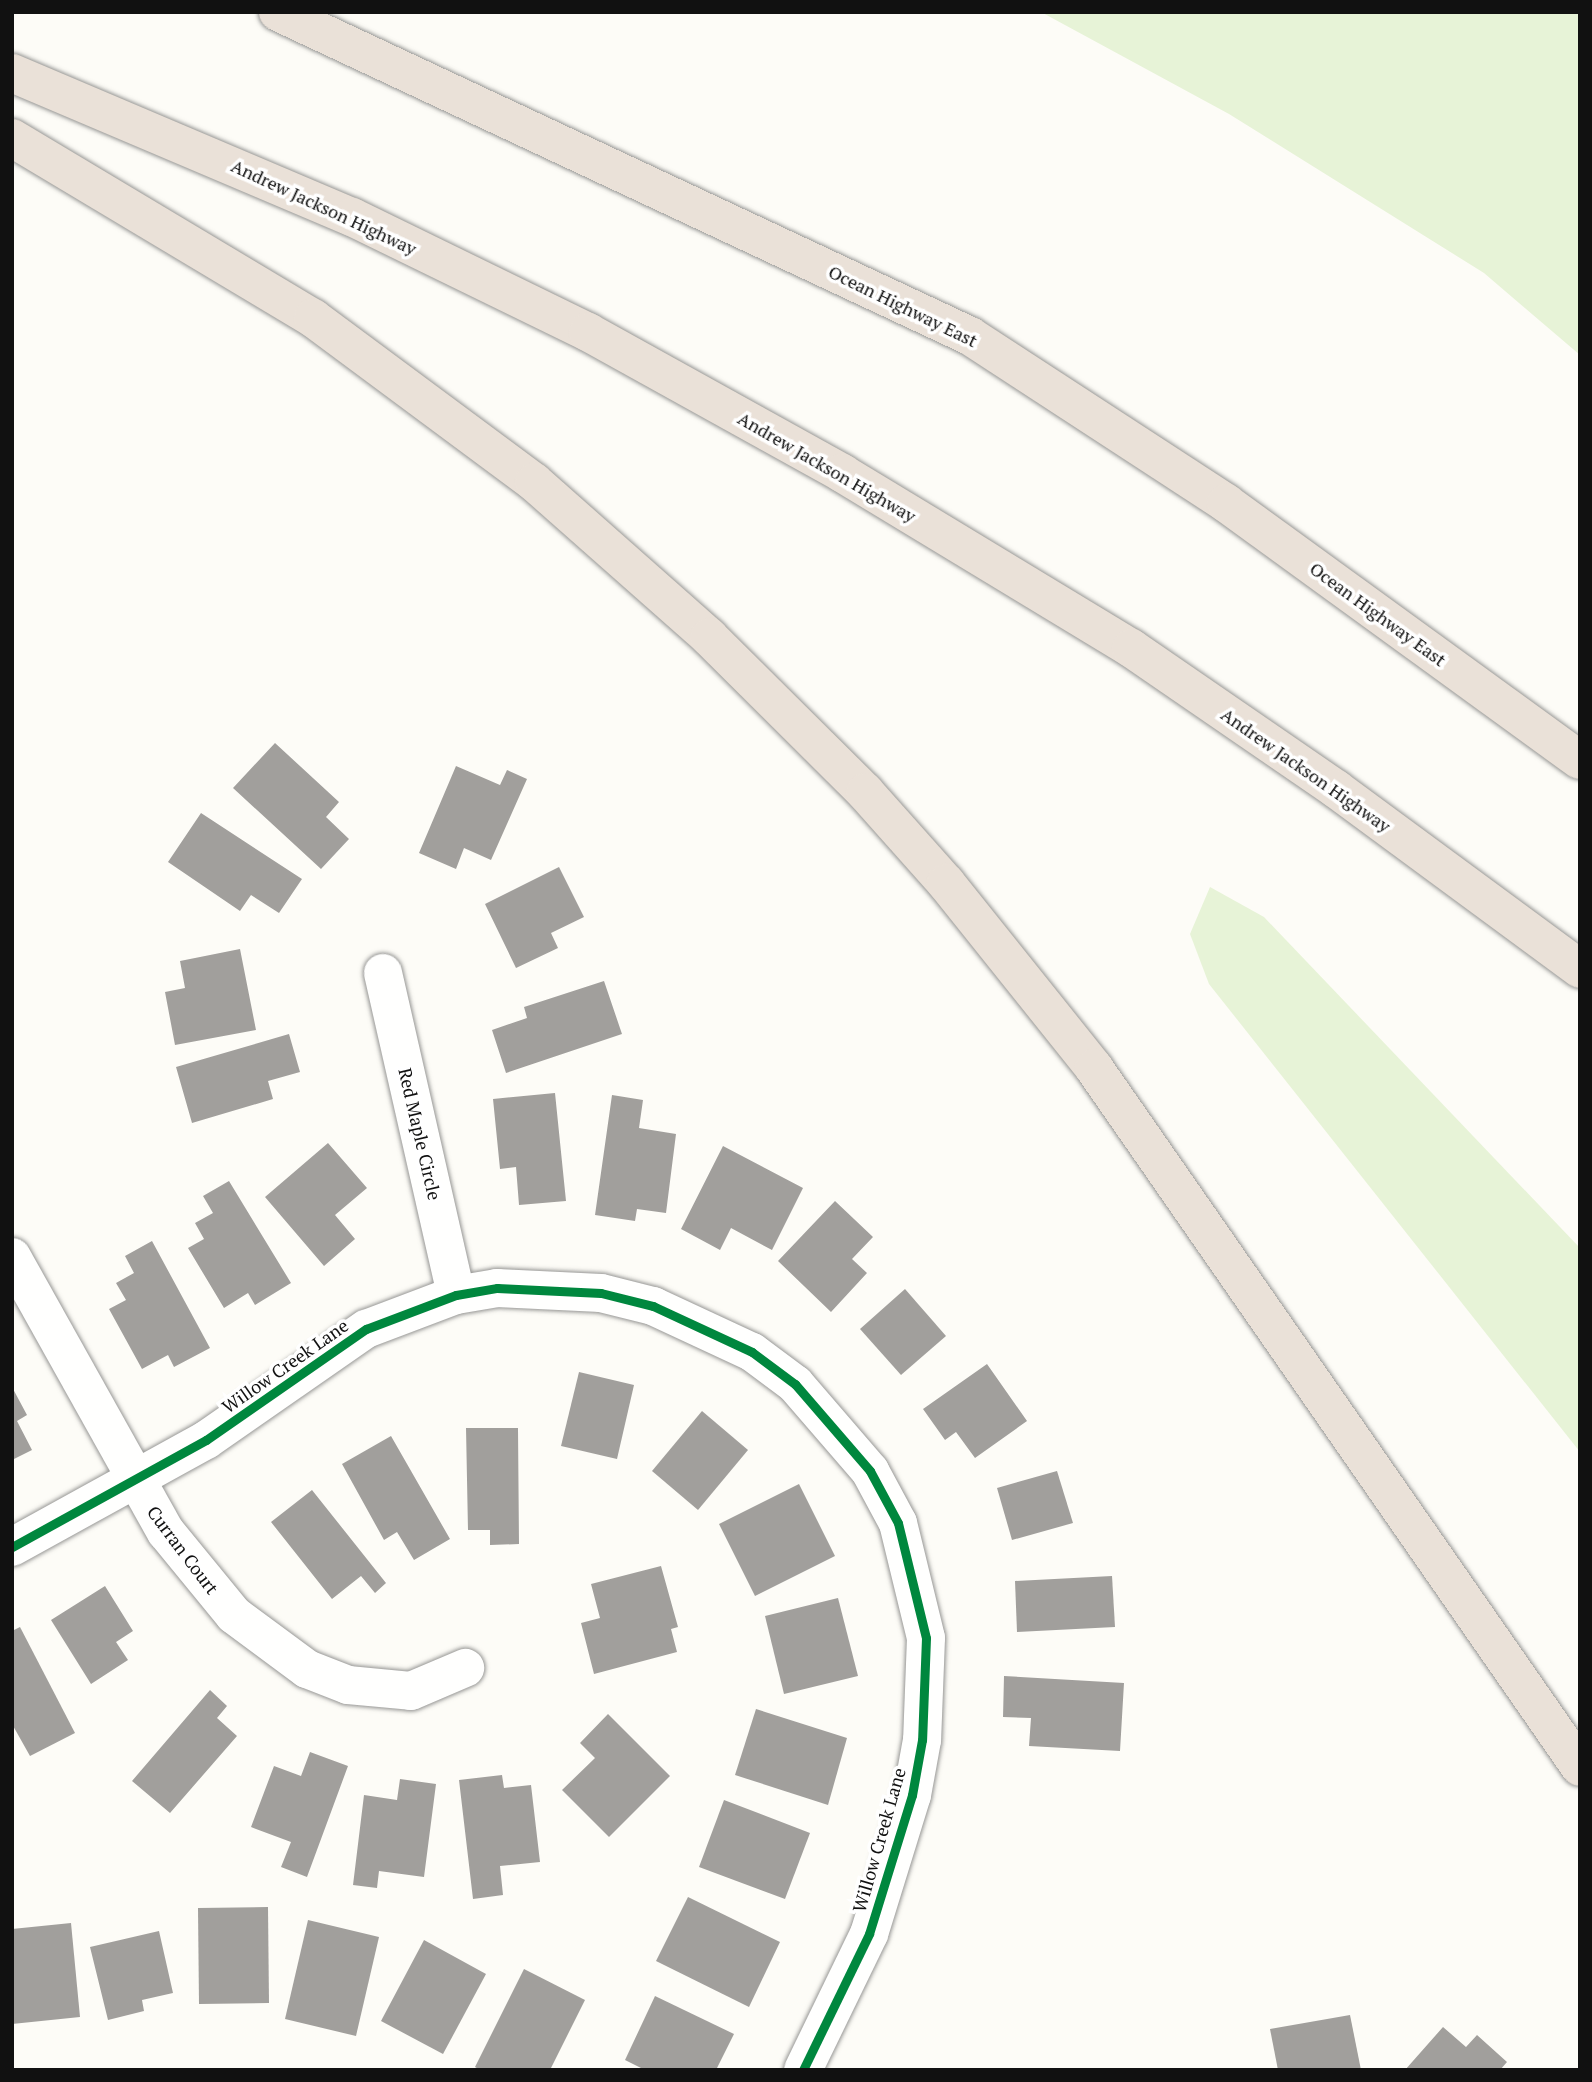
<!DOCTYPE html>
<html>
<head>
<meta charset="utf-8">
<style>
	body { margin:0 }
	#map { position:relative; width:1592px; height:2082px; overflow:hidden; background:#fdfcf7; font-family:"PT Serif",serif }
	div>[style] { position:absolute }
	.green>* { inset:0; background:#e7f3d7 }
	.building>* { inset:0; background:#a19f9c }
	.roads { filter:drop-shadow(0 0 2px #979795) drop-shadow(0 0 2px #979795) }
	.minor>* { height:38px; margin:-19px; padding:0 19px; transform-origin:19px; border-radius:19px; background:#fffffe }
	.motorway>* { height:38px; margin:-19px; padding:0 19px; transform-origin:19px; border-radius:19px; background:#eae1d8 }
	.cycleway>* { height:9px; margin:-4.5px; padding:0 4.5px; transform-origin:4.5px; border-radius:4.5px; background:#00873e }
	span { translate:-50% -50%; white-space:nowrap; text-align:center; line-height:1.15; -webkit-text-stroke:7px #fff; paint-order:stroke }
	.street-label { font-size:18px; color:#111 }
	.frame { position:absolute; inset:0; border:14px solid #111; pointer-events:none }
</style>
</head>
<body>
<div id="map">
	<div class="green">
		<i style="clip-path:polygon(1041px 12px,1580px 12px,1580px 355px,1484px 273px,1229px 114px)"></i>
		<i style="clip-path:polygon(1210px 887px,1264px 917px,1580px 1248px,1580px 1452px,1209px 984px,1190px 934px)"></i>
	</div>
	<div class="building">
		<i style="clip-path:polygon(275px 743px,339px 802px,326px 817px,349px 839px,321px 869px,233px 788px)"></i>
		<i style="clip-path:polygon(456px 766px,500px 785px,507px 770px,527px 779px,491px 860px,464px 848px,456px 869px,419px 853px)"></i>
		<i style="clip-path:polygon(201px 813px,302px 879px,279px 913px,251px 895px,240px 911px,168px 862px)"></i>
		<i style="clip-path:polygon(559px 867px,584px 917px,551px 933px,558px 948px,516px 968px,485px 904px)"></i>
		<i style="clip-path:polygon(240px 949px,256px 1030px,175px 1045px,165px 992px,185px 988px,180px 961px)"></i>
		<i style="clip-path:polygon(604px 981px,622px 1034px,506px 1073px,492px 1030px,527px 1018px,524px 1007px)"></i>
		<i style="clip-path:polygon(289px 1034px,300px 1072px,268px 1081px,273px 1099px,192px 1123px,176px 1067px)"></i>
		<i style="clip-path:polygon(555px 1093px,566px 1201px,519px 1205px,516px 1167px,500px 1169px,493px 1099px)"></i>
		<i style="clip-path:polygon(612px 1095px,643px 1100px,639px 1128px,676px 1134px,666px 1213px,637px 1209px,635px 1221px,595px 1215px)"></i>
		<i style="clip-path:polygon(328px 1143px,367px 1188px,335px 1215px,355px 1239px,324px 1266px,265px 1197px)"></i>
		<i style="clip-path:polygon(723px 1146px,803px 1188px,772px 1250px,731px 1228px,720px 1250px,681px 1229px)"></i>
		<i style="clip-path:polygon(229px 1181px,291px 1283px,255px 1305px,248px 1293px,224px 1308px,188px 1248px,204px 1239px,195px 1223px,213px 1213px,203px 1196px)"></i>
		<i style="clip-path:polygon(835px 1201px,873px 1237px,852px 1259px,867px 1273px,831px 1312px,778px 1261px)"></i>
		<i style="clip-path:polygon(152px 1241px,210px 1348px,174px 1367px,168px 1355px,142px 1369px,109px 1309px,126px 1300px,116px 1283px,134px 1273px,125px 1256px)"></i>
		<i style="clip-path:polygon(905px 1289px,946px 1336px,901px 1375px,860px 1329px)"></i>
		<i style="clip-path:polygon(987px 1364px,1027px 1421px,975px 1458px,956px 1432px,945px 1440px,923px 1409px)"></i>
		<i style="clip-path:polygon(579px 1372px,634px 1385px,617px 1459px,561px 1446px)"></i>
		<i style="clip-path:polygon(12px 1387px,27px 1415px,17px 1421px,32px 1450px,12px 1460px)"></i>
		<i style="clip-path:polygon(702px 1411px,748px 1450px,698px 1510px,652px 1471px)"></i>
		<i style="clip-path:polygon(466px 1428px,518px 1428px,519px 1544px,490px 1545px,490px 1530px,468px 1530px)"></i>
		<i style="clip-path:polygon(391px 1436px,450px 1539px,414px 1560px,397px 1532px,384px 1540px,342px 1464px)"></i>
		<i style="clip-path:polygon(1057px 1471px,1073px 1523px,1012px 1540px,997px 1488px)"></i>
		<i style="clip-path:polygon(799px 1484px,835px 1556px,755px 1596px,719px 1524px)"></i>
		<i style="clip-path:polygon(312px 1490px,386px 1583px,375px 1593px,361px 1576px,332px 1599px,271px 1522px)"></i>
		<i style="clip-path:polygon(661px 1566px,678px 1627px,671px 1629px,677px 1652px,594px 1674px,581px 1623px,600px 1618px,591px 1584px)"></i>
		<i style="clip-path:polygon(1112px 1576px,1115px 1627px,1017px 1632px,1015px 1581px)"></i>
		<i style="clip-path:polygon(105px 1586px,133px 1631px,116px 1642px,128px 1660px,91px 1684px,51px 1620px)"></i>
		<i style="clip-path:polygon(838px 1598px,858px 1676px,784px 1694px,765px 1616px)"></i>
		<i style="clip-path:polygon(20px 1627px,75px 1733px,30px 1756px,12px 1724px,12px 1631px)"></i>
		<i style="clip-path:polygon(1004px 1676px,1124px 1683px,1120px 1751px,1029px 1746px,1031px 1718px,1003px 1717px)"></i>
		<i style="clip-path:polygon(210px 1690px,227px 1706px,217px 1718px,237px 1736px,170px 1813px,132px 1781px)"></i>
		<i style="clip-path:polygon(756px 1709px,847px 1738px,828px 1805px,735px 1775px)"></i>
		<i style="clip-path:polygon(608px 1714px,670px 1776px,609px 1837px,562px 1790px,595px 1758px,580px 1743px)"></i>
		<i style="clip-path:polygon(310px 1752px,348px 1766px,307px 1877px,281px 1867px,291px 1842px,251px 1827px,274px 1766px,301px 1776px)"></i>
		<i style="clip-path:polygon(502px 1775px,504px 1788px,531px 1785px,540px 1862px,500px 1866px,503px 1895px,473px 1899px,459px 1780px)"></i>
		<i style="clip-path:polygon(400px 1779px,436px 1784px,424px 1877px,379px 1871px,377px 1888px,353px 1885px,364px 1795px,397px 1800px)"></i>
		<i style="clip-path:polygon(724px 1800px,810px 1833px,785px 1899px,699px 1867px)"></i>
		<i style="clip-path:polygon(688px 1897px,780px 1942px,749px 2007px,656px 1961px)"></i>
		<i style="clip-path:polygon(268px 1907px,269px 2003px,199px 2004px,198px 1908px)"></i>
		<i style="clip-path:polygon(308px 1920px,379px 1937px,356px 2036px,285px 2019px)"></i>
		<i style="clip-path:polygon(71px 1923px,80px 2017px,12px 2024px,12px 1929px)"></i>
		<i style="clip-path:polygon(159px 1931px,173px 1993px,142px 2000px,144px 2011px,108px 2020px,90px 1947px)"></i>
		<i style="clip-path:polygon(424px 1940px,486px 1974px,443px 2054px,381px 2021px)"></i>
		<i style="clip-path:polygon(524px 1969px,585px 2000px,550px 2070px,480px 2070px,475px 2067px)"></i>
		<i style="clip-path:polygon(655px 1996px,734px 2034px,716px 2070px,645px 2070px,625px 2060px)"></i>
		<i style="clip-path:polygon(1350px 2015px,1361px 2070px,1278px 2070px,1270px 2029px)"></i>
		<i style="clip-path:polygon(1443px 2027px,1466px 2047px,1477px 2035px,1507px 2062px,1500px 2070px,1405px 2070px)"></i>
	</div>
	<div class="roads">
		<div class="minor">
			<i style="left:383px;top:973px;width:330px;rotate:77.2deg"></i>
			<i style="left:12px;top:1257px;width:315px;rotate:60.8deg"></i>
			<i style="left:166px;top:1532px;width:107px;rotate:50.7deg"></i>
			<i style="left:234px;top:1615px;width:91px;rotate:36.5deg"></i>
			<i style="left:307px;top:1669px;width:44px;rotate:21.3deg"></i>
			<i style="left:348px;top:1685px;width:63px;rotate:5.4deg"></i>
			<i style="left:411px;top:1691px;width:59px;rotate:-23.1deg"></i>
			<i style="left:12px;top:1547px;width:222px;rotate:-28.9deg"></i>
			<i style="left:206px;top:1440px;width:195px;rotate:-34.8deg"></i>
			<i style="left:366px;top:1329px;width:96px;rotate:-20.7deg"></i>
			<i style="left:456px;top:1295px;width:42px;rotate:-9.7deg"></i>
			<i style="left:497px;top:1288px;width:104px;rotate:2.8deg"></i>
			<i style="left:601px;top:1293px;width:54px;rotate:14deg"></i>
			<i style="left:653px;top:1306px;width:109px;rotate:24.9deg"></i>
			<i style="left:752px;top:1352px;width:54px;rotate:36.7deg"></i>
			<i style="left:795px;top:1384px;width:115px;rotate:49.2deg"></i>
			<i style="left:870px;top:1471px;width:59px;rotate:61.7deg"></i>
			<i style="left:898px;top:1523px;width:118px;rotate:76.3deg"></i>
			<i style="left:926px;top:1638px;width:102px;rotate:92.2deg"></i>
			<i style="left:922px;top:1740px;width:56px;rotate:100.3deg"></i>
			<i style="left:912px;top:1795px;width:145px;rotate:107.2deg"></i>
			<i style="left:869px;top:1934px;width:151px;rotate:115.9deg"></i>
		</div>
		<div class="motorway">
			<i style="left:278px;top:12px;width:764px;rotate:25.09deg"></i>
			<i style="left:970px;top:336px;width:306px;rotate:33.1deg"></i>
			<i style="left:1226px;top:503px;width:437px;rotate:36deg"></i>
			<i style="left:12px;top:73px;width:369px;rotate:23deg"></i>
			<i style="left:352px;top:217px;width:263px;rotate:26deg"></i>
			<i style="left:588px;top:332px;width:291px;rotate:29deg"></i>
			<i style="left:842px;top:473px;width:338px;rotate:31.2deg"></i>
			<i style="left:1131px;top:648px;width:249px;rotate:34.5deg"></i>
			<i style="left:1336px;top:789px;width:303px;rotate:36.4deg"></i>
			<i style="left:12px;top:138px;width:351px;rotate:30.9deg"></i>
			<i style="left:313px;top:318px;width:275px;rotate:36.6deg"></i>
			<i style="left:534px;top:482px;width:234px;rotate:41.5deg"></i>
			<i style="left:709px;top:637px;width:220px;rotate:44.8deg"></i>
			<i style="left:865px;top:792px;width:122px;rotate:48.3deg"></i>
			<i style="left:946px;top:883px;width:237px;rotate:51.3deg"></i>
			<i style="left:1094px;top:1068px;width:851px;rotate:55.19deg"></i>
		</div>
	</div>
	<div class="cycleway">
		<i style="left:12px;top:1547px;width:222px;rotate:-28.9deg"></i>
		<i style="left:206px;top:1440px;width:195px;rotate:-34.8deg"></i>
		<i style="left:366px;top:1329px;width:96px;rotate:-20.7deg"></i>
		<i style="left:456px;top:1295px;width:42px;rotate:-9.7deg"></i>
		<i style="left:497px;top:1288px;width:104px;rotate:2.8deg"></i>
		<i style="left:601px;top:1293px;width:54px;rotate:14deg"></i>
		<i style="left:653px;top:1306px;width:109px;rotate:24.9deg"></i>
		<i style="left:752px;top:1352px;width:54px;rotate:36.7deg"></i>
		<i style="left:795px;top:1384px;width:115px;rotate:49.2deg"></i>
		<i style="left:870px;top:1471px;width:59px;rotate:61.7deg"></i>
		<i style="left:898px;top:1523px;width:118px;rotate:76.3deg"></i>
		<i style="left:926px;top:1638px;width:102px;rotate:92.2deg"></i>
		<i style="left:922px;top:1740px;width:56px;rotate:100.3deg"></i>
		<i style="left:912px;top:1795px;width:145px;rotate:107.2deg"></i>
		<i style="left:869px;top:1934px;width:151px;rotate:115.9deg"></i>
	</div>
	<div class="street-label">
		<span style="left:324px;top:207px;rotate:25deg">Andrew Jackson Highway</span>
		<span style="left:903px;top:306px;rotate:26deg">Ocean Highway East</span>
		<span style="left:827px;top:467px;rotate:30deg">Andrew Jackson Highway</span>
		<span style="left:1378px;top:614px;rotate:36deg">Ocean Highway East</span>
		<span style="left:1306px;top:770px;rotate:35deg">Andrew Jackson Highway</span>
		<span style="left:420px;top:1134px;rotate:77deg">Red Maple Circle</span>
		<span style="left:285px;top:1366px;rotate:-35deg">Willow Creek Lane</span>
		<span style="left:183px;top:1550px;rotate:53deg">Curran Court</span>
		<span style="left:879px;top:1840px;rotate:-74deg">Willow Creek Lane</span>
	</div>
	<div class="frame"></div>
</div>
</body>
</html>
